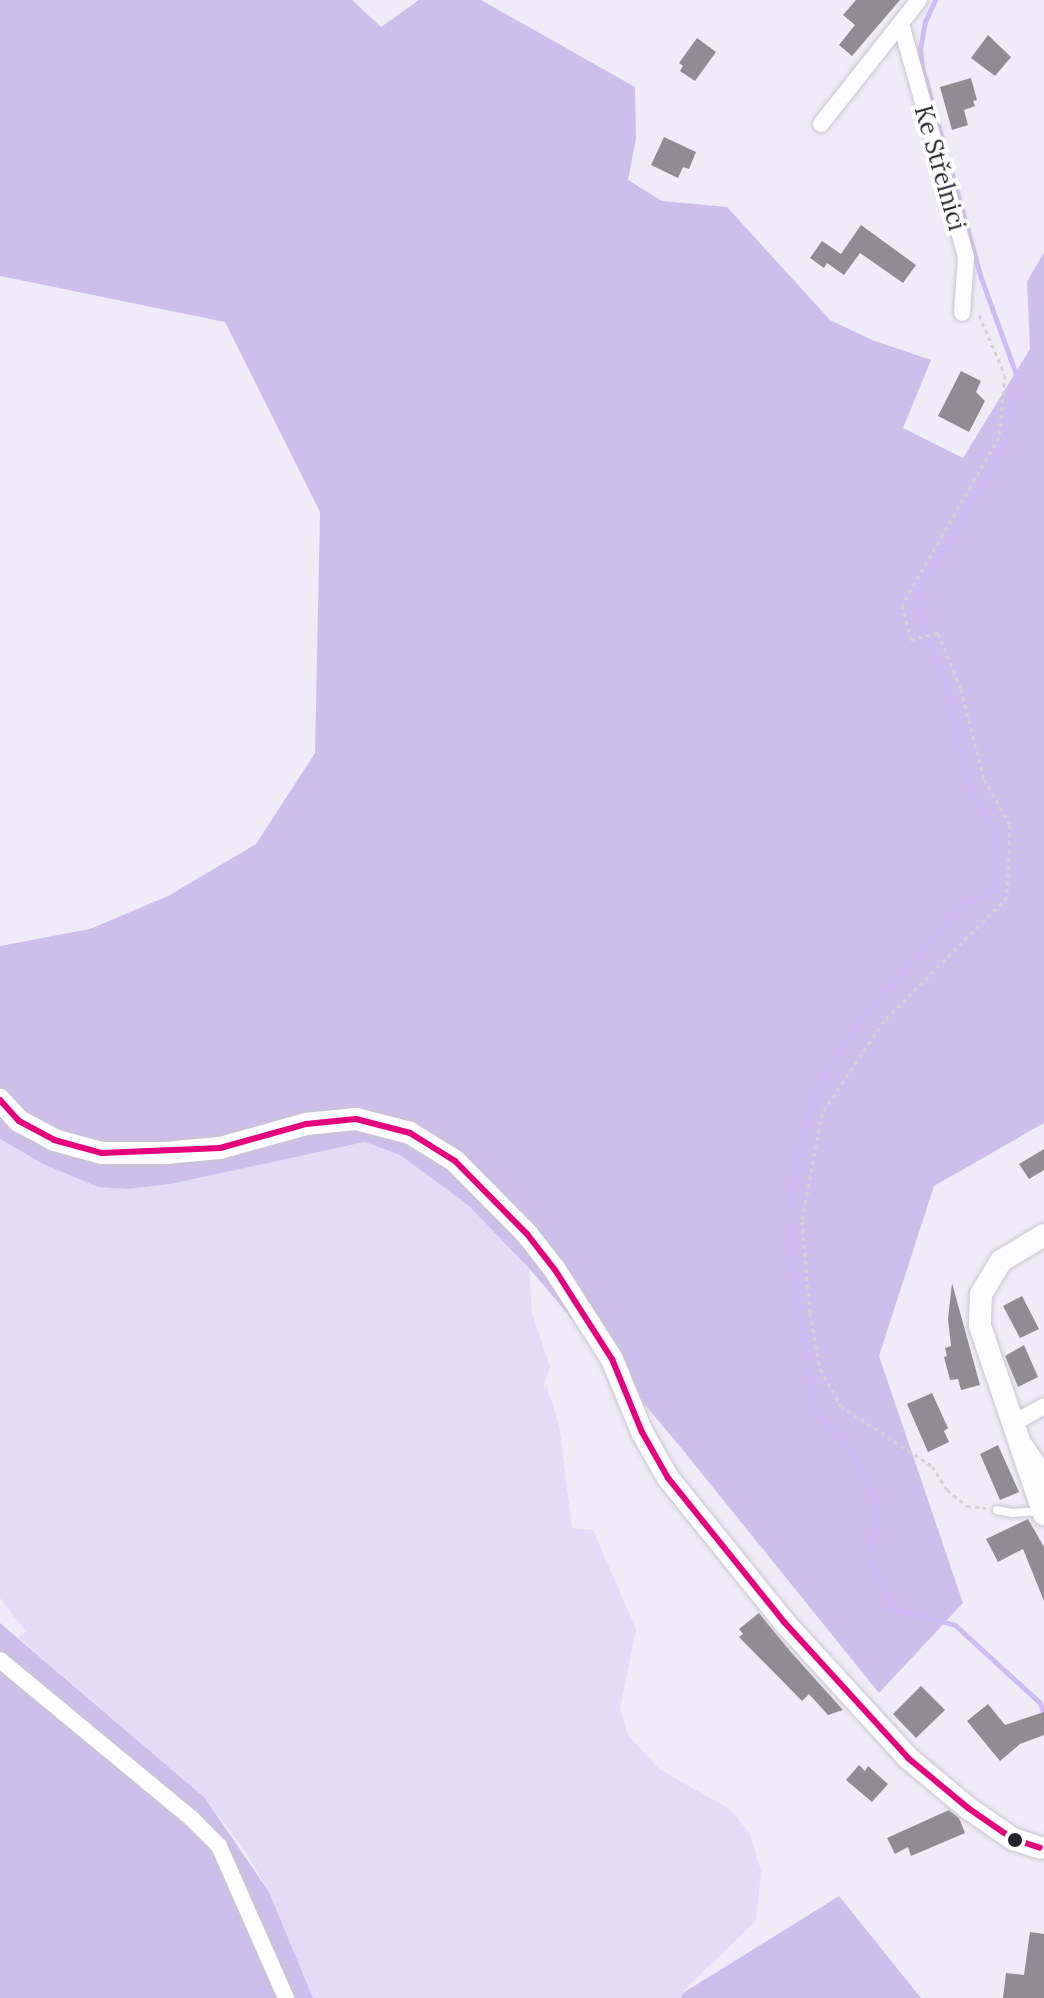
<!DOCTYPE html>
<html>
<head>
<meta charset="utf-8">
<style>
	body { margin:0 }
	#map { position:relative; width:1044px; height:1998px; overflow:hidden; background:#efecf7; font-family:Lora,serif }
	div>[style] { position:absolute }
	.green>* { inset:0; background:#e4dbf7 }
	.forest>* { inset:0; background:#cebeec }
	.stream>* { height:5px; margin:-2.5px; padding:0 2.5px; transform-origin:2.5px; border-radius:2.5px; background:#cfbcf4 }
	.building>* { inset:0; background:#8f8c94 }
	.path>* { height:3px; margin-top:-1.5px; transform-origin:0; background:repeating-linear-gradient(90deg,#d2d2d4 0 4px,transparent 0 8px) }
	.roads { filter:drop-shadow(0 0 2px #c8c6cf) drop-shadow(0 0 2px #c8c6cf) }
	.lane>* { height:8px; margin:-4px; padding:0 4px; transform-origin:4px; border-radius:4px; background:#fdfcfe }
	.street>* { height:16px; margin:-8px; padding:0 8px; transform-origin:8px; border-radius:8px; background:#fdfcfe }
	.secondary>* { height:22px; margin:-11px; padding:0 11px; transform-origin:11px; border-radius:11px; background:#fdfcfe }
	.bus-1>* { height:6px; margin:-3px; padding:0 3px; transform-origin:3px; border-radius:3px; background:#e5007d }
	.dots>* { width:22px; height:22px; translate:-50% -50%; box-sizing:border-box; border:4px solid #fff; border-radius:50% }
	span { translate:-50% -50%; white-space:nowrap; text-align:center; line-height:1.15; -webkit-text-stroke:8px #fff; paint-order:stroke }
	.street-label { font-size:24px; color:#25222a }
</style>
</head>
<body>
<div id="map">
	<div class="green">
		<i style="clip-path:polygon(0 1139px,43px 1164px,98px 1187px,127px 1189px,171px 1184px,365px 1142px,400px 1155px,468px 1205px,529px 1267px,532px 1313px,550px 1367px,543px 1388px,547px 1387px,559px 1424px,572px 1528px,593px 1530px,636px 1629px,620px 1709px,628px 1735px,659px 1769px,731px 1810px,750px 1834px,761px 1871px,756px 1921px,683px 1991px,681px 1998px,313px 1998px,269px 1892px,247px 1854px,205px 1798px,18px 1637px,26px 1632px,0 1598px)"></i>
	</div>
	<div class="forest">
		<i style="clip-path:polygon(0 0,352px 0,381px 27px,419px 0,481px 0,635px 87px,636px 138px,628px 180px,662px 201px,727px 207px,830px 320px,872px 340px,931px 360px,903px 428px,963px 458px,1030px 349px,1027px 282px,1044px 252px,1044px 1123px,934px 1186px,879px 1356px,963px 1603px,879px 1693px,678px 1444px,529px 1268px,468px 1205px,400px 1155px,365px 1142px,171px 1184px,127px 1189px,98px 1187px,43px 1164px,0 1139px,0 946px,90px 929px,168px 896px,256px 844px,315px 753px,320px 512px,225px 322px,0 276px)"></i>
		<i style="clip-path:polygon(0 1623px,205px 1798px,269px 1892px,313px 1998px,0 1998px)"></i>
		<i style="clip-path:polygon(839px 1896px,921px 1998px,681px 1998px,683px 1993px)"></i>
	</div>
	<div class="stream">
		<i style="left:935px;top:0;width:23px;rotate:115deg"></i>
		<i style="left:925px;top:21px;width:27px;rotate:100deg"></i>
		<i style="left:920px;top:48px;width:19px;rotate:84deg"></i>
		<i style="left:922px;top:67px;width:219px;rotate:74.4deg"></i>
		<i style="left:981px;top:278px;width:105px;rotate:70deg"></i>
		<i style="left:1017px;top:377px;width:70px;rotate:101.5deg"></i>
		<i style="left:1003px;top:446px;width:141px;rotate:119.8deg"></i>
		<i style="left:933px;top:568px;width:21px;rotate:137deg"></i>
		<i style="left:918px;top:582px;width:25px;rotate:92deg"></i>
		<i style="left:917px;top:607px;width:92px;rotate:69.6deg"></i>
		<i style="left:949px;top:693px;width:74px;rotate:79.1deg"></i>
		<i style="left:963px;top:766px;width:33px;rotate:72deg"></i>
		<i style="left:973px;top:797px;width:32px;rotate:54deg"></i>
		<i style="left:992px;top:823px;width:15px;rotate:70deg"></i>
		<i style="left:997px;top:837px;width:53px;rotate:95.4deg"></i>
		<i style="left:992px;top:890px;width:31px;rotate:153deg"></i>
		<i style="left:964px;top:904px;width:164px;rotate:131.8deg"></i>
		<i style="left:855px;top:1026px;width:78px;rotate:120.8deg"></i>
		<i style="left:815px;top:1093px;width:76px;rotate:105.3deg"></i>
		<i style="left:795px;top:1166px;width:79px;rotate:94.3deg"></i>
		<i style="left:789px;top:1245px;width:167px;rotate:81deg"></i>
		<i style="left:815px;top:1410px;width:57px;rotate:48.5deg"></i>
		<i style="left:853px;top:1453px;width:59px;rotate:66deg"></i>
		<i style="left:877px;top:1507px;width:54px;rotate:96.3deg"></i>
		<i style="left:871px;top:1561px;width:51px;rotate:65.9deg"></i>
		<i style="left:892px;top:1608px;width:65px;rotate:15.1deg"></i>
		<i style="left:955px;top:1625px;width:115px;rotate:42.5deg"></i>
		<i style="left:1040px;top:1703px;width:12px;rotate:70deg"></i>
	</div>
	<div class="building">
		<i style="clip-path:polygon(856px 0,900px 0,852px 56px,839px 45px,855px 25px,843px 15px)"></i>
		<i style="clip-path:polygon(988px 35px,1011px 57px,995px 76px,971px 58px)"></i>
		<i style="clip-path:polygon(697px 38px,716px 52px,695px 81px,680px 71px,683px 66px,679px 63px)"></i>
		<i style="clip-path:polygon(971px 78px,977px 100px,973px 101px,975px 106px,964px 110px,968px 125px,952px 130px,940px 87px)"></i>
		<i style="clip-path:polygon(664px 137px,696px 152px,689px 169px,683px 167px,678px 178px,651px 165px)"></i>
		<i style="clip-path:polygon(861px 225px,916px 265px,903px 283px,860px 253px,844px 275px,827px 263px,824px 268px,810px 258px,822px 241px,841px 254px)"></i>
		<i style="clip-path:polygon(961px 371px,981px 381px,976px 392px,985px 401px,969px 432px,938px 416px)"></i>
		<i style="clip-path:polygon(1044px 1149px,1044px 1170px,1029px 1179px,1019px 1164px)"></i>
		<i style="clip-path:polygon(952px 1283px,980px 1385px,961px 1390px,958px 1379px,950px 1380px,944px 1357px,947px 1356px,945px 1348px,951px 1346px,948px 1319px)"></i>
		<i style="clip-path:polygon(1022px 1296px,1039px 1329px,1020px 1338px,1003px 1306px)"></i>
		<i style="clip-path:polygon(1024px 1345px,1038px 1377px,1018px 1387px,1005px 1356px)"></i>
		<i style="clip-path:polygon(932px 1393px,948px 1428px,944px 1431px,949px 1442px,928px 1452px,907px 1404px)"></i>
		<i style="clip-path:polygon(998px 1445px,1019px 1492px,1000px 1500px,980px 1454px)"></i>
		<i style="clip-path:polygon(1028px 1519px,1044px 1547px,1044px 1601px,1023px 1549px,998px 1562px,986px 1539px)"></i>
		<i style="clip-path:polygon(759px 1613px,790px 1651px,843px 1710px,828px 1715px,809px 1694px,802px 1701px,739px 1637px,743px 1634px,739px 1629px)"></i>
		<i style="clip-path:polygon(921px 1686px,945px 1710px,916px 1738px,893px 1714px)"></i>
		<i style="clip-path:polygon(988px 1704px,1005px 1725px,1044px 1712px,1044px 1735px,1020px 1744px,1000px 1761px,967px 1721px)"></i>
		<i style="clip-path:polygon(859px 1765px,865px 1771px,868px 1766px,888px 1784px,872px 1802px,846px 1780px)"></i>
		<i style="clip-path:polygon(949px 1810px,959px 1818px,965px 1833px,911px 1856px,908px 1847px,895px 1854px,887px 1838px)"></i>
		<i style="clip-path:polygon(1030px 1932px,1044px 1934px,1044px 1998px,1003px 1998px,1006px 1973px,1024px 1975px)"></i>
	</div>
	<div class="path">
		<i style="left:979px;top:315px;width:65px;rotate:66.6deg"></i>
		<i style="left:1005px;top:375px;width:62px;rotate:95.5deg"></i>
		<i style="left:999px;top:437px;width:194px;rotate:120deg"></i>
		<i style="left:902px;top:605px;width:36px;rotate:76deg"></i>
		<i style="left:911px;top:640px;width:28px;rotate:-15deg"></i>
		<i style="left:938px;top:633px;width:61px;rotate:67.7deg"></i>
		<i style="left:961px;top:689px;width:93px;rotate:75.7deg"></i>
		<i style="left:984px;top:779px;width:53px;rotate:60.5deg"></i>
		<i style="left:1010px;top:825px;width:72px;rotate:92.4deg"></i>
		<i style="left:1007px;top:897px;width:175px;rotate:134.8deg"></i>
		<i style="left:884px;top:1021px;width:111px;rotate:124deg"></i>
		<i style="left:822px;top:1113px;width:110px;rotate:100.5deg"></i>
		<i style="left:802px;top:1221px;width:92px;rotate:85deg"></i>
		<i style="left:810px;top:1313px;width:57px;rotate:79.9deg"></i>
		<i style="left:820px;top:1369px;width:43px;rotate:60.4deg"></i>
		<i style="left:841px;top:1406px;width:109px;rotate:33.4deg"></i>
		<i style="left:932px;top:1466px;width:28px;rotate:58deg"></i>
		<i style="left:947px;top:1490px;width:26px;rotate:39deg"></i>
		<i style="left:967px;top:1506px;width:19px;rotate:6deg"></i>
	</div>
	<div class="roads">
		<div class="lane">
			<i style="left:997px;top:1510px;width:16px;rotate:11deg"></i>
			<i style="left:1013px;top:1513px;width:26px;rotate:-4deg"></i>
		</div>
		<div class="street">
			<i style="left:901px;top:24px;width:242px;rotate:74.4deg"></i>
			<i style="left:966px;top:257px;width:56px;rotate:94.1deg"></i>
			<i style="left:821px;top:124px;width:158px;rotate:-51.7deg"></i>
			<i style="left:1012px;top:1424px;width:37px;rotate:-29deg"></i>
			<i style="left:1025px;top:1445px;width:34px;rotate:56deg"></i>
			<i style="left:0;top:1660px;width:249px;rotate:39.6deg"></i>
			<i style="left:192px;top:1819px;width:38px;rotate:45deg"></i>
			<i style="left:219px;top:1846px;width:166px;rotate:66.2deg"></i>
		</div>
		<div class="secondary">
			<i style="left:0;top:1100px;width:28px;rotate:48deg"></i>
			<i style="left:19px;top:1121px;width:40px;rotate:28deg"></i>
			<i style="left:54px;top:1140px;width:50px;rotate:15.2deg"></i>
			<i style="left:102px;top:1153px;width:63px"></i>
			<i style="left:165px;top:1153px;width:55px;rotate:-5.2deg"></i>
			<i style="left:220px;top:1148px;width:89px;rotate:-15.6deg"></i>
			<i style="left:306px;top:1124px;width:50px;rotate:-5.7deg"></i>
			<i style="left:356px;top:1119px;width:56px;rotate:14.5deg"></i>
			<i style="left:410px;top:1133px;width:53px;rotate:31.9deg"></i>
			<i style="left:455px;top:1161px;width:103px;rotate:45.4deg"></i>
			<i style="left:527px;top:1234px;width:46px;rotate:52.1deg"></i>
			<i style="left:555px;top:1270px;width:106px;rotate:57.4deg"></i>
			<i style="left:612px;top:1359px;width:79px;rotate:67.7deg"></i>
			<i style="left:642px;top:1432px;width:53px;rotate:60.5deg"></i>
			<i style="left:668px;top:1478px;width:185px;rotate:51.1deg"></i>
			<i style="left:784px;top:1622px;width:184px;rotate:47.6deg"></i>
			<i style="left:908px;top:1758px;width:78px;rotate:39.8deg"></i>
			<i style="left:968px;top:1808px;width:55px;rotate:34.6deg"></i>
			<i style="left:1013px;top:1839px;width:28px;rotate:18deg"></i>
			<i style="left:1044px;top:1235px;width:50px;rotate:148.8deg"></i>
			<i style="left:1001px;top:1261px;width:39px;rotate:121deg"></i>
			<i style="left:981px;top:1294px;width:32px;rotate:92deg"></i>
			<i style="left:980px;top:1326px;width:199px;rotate:71.2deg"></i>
		</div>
	</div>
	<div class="bus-1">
		<i style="left:0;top:1100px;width:28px;rotate:48deg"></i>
		<i style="left:19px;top:1121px;width:40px;rotate:28deg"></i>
		<i style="left:54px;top:1140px;width:50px;rotate:15.2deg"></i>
		<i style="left:102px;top:1153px;width:118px;rotate:-2.4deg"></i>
		<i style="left:220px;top:1148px;width:89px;rotate:-15.6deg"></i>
		<i style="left:306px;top:1124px;width:50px;rotate:-5.7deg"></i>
		<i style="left:356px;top:1119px;width:56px;rotate:14.5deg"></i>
		<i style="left:410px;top:1133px;width:53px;rotate:31.9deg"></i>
		<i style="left:455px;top:1161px;width:103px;rotate:45.4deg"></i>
		<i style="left:527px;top:1234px;width:46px;rotate:52.1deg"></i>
		<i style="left:555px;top:1270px;width:106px;rotate:57.4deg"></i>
		<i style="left:612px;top:1359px;width:79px;rotate:67.7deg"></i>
		<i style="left:642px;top:1432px;width:53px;rotate:60.5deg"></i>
		<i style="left:668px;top:1478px;width:185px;rotate:51.1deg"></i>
		<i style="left:784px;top:1622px;width:184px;rotate:47.6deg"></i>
		<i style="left:908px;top:1758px;width:78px;rotate:39.8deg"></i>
		<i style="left:968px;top:1808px;width:55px;rotate:34.6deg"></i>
		<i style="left:1013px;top:1839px;width:28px;rotate:18deg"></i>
	</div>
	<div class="dots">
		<i style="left:1015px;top:1840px;background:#25222a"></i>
	</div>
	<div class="street-label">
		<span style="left:940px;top:168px;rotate:74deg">Ke Střelnici</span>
	</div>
</div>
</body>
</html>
